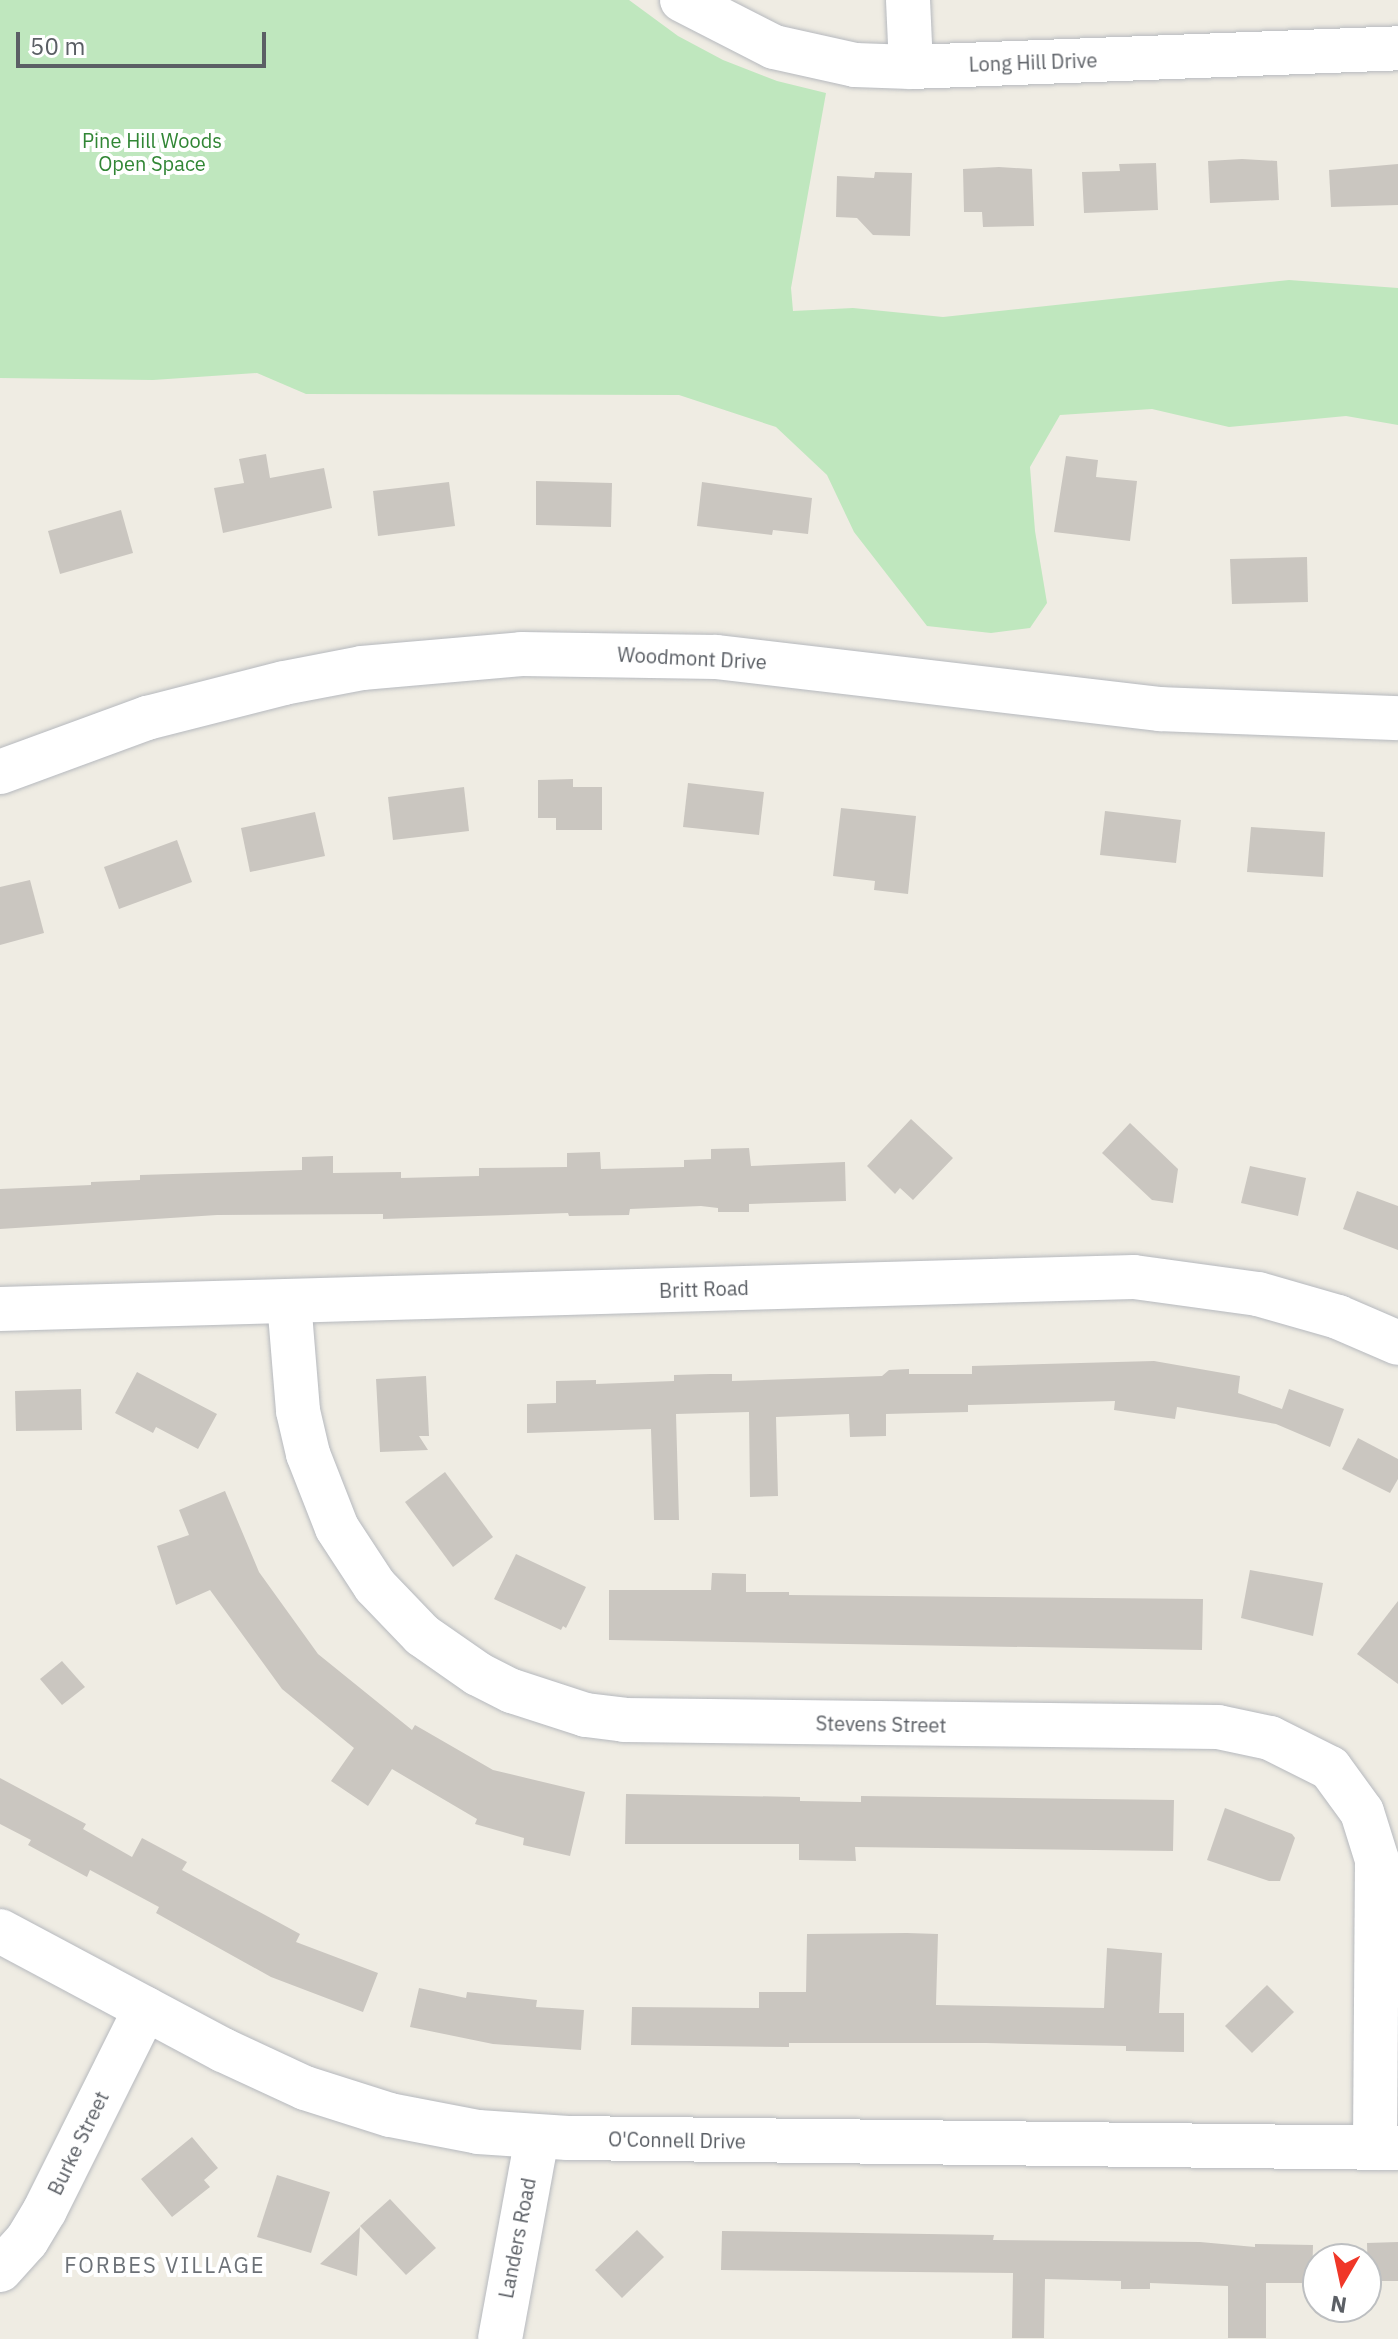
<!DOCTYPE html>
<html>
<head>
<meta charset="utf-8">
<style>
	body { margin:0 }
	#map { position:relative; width:1398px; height:2339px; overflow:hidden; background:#efece3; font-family:"IBM Plex Sans",sans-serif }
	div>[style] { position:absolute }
	.green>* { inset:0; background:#bfe7be }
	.building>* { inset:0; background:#cac6c0 }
	.roads { filter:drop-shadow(0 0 2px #b6b9be) drop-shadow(0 0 2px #b6b9be) }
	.minor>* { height:44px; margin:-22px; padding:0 22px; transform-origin:22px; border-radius:22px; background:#fff }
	span { translate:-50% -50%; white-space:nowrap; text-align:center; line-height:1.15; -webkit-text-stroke:8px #fff; paint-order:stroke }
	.street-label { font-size:20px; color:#5b5f65 }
	.park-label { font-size:20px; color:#318635 }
	.neighbourhood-label { font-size:22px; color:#6c7177; letter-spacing:2px }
	.north { position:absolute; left:1302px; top:2243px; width:80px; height:80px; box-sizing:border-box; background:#fff; border:2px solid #bdbfc1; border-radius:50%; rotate:189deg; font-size:22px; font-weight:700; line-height:32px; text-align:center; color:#5b5f65 }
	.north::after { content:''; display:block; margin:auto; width:28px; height:36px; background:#f03728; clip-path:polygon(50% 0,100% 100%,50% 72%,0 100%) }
	.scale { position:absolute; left:16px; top:32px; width:250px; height:36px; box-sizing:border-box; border:4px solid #5b5f65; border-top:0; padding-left:10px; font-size:24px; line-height:28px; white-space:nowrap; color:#5b5f65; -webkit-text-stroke:6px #fff; paint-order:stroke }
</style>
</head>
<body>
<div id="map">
	<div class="green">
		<i style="clip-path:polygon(0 0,629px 0,678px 36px,723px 60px,777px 81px,826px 93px,791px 288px,793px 311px,853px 308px,943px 317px,1289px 280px,1398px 288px,1398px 425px,1346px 416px,1229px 427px,1152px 409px,1060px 415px,1030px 467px,1035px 531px,1047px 603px,1030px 628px,991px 633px,927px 626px,854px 532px,827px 475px,776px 427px,679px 395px,306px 394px,257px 373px,153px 380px,0 378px)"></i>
	</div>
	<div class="building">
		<i style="clip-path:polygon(1242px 159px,1277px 161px,1279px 200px,1210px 203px,1208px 161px)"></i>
		<i style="clip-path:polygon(1156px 163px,1158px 210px,1084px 213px,1082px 172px,1120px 171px,1119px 164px)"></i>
		<i style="clip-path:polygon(1398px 164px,1398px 205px,1331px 207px,1329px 170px)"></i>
		<i style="clip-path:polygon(999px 167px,1032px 169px,1034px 226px,983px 227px,982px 212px,964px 212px,963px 169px)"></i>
		<i style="clip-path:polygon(875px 172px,912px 173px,910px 236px,873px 235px,857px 218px,836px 217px,837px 176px,874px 178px)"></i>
		<i style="clip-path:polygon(266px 454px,270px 478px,324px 468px,332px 508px,223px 533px,214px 488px,244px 483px,239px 459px)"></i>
		<i style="clip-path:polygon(1066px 456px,1098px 460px,1096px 477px,1137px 481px,1130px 541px,1054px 532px)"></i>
		<i style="clip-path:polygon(536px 481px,612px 483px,611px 527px,536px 525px)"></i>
		<i style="clip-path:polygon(449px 482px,455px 526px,378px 536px,373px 491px)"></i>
		<i style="clip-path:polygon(702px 482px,812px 498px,808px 534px,773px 530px,772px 535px,697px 526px)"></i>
		<i style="clip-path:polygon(121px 510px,133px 553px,60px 574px,48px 531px)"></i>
		<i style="clip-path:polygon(1307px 557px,1308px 602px,1232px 604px,1230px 559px)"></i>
		<i style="clip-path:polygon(573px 779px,573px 787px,602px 787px,602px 830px,556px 830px,556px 818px,538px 818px,538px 780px)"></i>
		<i style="clip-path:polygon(688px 783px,764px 792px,759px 835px,683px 827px)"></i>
		<i style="clip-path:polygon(464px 787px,469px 831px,393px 840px,388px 797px)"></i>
		<i style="clip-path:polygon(841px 808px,916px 816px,908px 894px,874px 890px,875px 881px,833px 876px)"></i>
		<i style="clip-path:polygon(1105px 811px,1181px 820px,1176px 863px,1100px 855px)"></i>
		<i style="clip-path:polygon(315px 812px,325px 856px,250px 872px,241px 828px)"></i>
		<i style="clip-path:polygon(1251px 827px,1325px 832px,1323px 877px,1247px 872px)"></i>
		<i style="clip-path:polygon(177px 840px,192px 882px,119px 909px,104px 867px)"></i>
		<i style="clip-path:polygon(30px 880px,44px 933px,0 945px,0 887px)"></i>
		<i style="clip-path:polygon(911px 1119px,953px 1158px,913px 1200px,900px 1188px,895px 1194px,867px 1166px)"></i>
		<i style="clip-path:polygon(1130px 1123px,1178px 1169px,1173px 1203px,1152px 1200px,1102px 1153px)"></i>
		<i style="clip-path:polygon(749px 1148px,751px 1166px,845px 1162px,846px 1201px,749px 1204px,749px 1212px,718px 1212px,718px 1208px,701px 1206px,630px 1209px,629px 1215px,569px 1216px,568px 1213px,383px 1219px,383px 1214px,217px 1215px,0 1229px,0 1189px,91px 1185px,91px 1182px,140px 1180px,140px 1175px,302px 1170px,302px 1157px,333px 1156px,333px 1173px,401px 1172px,401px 1178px,479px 1176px,479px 1168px,567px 1167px,567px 1153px,600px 1152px,601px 1169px,684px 1167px,684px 1160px,711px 1159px,711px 1149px)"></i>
		<i style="clip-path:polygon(1250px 1166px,1306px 1178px,1298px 1216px,1241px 1203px)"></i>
		<i style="clip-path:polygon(1357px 1191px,1398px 1206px,1398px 1250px,1343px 1229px)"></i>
		<i style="clip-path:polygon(1154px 1361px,1240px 1376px,1238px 1393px,1282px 1409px,1289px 1389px,1344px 1409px,1330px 1447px,1276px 1424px,1177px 1407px,1175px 1419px,1114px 1410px,1115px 1401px,968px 1405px,968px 1412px,886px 1414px,886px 1436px,850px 1437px,849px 1414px,776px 1417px,778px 1496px,750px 1497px,749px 1412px,676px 1414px,679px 1520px,654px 1520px,651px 1429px,527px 1433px,527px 1404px,556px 1403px,556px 1381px,596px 1380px,596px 1384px,674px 1381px,674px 1375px,710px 1374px,732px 1374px,732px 1381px,882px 1376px,889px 1370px,909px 1369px,909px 1374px,972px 1374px,972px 1366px)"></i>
		<i style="clip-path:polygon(137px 1372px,217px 1414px,198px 1449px,156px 1427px,153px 1433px,115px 1413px)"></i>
		<i style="clip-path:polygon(426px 1376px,429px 1436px,419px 1436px,428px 1450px,380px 1452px,376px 1379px)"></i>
		<i style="clip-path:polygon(81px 1389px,82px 1430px,16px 1431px,15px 1391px)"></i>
		<i style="clip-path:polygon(1358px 1438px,1398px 1459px,1398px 1479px,1390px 1493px,1342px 1469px)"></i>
		<i style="clip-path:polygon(445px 1472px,493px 1537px,453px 1567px,405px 1502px)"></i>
		<i style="clip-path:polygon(225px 1491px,259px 1572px,318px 1654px,412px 1730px,415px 1725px,493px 1770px,585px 1792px,570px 1856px,523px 1845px,524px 1838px,475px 1824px,477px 1819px,392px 1769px,368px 1806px,331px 1781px,354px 1748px,282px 1689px,210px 1590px,176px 1605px,157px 1546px,189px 1535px,179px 1510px)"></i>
		<i style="clip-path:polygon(516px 1554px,586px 1587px,566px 1628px,563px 1626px,561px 1630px,494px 1599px)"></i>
		<i style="clip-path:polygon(1250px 1570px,1323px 1583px,1313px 1636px,1241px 1618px)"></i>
		<i style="clip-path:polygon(712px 1573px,746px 1574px,746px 1592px,789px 1592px,789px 1595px,1203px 1599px,1202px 1650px,609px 1640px,609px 1590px,711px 1590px)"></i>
		<i style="clip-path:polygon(1398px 1601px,1398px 1684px,1357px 1654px)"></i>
		<i style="clip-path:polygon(62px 1661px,85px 1687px,62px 1705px,40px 1679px)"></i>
		<i style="clip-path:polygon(0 1778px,86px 1824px,83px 1829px,132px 1857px,142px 1838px,187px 1862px,182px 1870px,300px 1934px,296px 1942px,378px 1973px,363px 2012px,271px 1977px,156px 1913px,159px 1907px,90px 1870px,87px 1877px,28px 1845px,31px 1840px,0 1824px)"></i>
		<i style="clip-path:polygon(626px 1794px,800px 1797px,800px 1801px,861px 1802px,861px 1796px,1174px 1800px,1173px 1851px,855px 1847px,856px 1861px,799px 1860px,799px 1844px,625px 1844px)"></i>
		<i style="clip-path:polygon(1225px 1808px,1292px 1834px,1295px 1838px,1280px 1881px,1269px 1881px,1207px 1860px)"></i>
		<i style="clip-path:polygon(907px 1933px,938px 1934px,936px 2005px,1104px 2008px,1107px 1948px,1162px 1953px,1159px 2013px,1184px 2013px,1184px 2052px,1126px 2051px,1126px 2046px,986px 2043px,789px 2043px,789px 2047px,631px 2045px,632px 2007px,759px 2008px,759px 1992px,806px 1992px,807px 1934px)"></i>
		<i style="clip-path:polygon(1267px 1985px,1294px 2012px,1252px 2053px,1225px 2026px)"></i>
		<i style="clip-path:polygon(419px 1988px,466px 1998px,467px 1992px,537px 2000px,536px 2007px,584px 2010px,581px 2050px,493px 2044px,410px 2027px)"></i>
		<i style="clip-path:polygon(192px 2137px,218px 2168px,204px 2180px,210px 2187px,172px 2217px,141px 2179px)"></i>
		<i style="clip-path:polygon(277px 2175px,330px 2192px,311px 2253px,257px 2237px)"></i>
		<i style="clip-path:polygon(390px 2199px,436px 2248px,406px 2275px,360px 2226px)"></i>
		<i style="clip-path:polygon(360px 2227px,357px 2276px,320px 2264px)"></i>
		<i style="clip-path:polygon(637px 2230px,664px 2257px,622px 2298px,595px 2270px)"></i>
		<i style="clip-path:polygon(722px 2231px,994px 2235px,993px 2240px,1200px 2242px,1255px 2247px,1255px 2244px,1313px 2245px,1312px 2283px,1266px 2283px,1266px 2338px,1228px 2338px,1228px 2286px,1150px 2283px,1150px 2289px,1121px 2289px,1121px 2281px,1045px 2279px,1044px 2338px,1012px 2338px,1013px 2273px,721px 2270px)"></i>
		<i style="clip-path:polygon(1398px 2242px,1398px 2281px,1368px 2281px,1367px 2243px)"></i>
	</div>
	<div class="roads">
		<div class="minor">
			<i style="left:682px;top:0;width:103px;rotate:27.1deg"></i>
			<i style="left:774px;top:47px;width:83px;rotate:12.5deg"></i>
			<i style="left:855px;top:65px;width:56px;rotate:2deg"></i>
			<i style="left:911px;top:67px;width:487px;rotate:-2.2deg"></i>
			<i style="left:908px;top:0;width:67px;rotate:87.4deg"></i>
			<i style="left:0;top:772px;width:157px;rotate:-20.2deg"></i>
			<i style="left:147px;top:718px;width:141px;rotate:-14.3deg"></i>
			<i style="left:284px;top:683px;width:79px;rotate:-10.9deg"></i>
			<i style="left:362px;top:668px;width:160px;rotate:-5deg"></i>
			<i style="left:521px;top:654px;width:195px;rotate:0.9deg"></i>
			<i style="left:716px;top:657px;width:447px;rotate:6.7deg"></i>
			<i style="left:1160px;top:709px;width:238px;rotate:2.2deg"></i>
			<i style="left:289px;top:1301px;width:110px;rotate:85.3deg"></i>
			<i style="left:298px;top:1411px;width:44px;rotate:76.9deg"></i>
			<i style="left:308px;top:1454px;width:79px;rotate:68.6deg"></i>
			<i style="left:337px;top:1528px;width:69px;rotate:56.8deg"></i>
			<i style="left:375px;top:1586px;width:68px;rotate:46.2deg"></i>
			<i style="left:422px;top:1635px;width:68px;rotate:34.9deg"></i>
			<i style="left:478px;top:1674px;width:38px;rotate:27deg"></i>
			<i style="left:512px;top:1691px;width:78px;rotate:18deg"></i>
			<i style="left:586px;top:1715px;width:38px;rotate:7deg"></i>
			<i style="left:624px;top:1720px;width:594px;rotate:0.68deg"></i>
			<i style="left:1218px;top:1727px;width:53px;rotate:11.9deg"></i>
			<i style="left:1270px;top:1738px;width:67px;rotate:26.6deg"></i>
			<i style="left:1330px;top:1768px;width:54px;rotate:54deg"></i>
			<i style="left:1362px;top:1812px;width:50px;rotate:72.6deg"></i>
			<i style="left:1377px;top:1860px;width:288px;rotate:90.4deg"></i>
			<i style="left:0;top:1309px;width:1134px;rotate:-1.62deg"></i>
			<i style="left:1134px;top:1277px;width:125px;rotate:7.8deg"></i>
			<i style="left:1258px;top:1294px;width:83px;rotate:16deg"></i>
			<i style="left:1338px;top:1317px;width:65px;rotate:23.4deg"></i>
			<i style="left:0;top:1931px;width:253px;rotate:28.1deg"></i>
			<i style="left:223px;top:2050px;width:90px;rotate:24.9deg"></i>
			<i style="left:305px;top:2088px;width:89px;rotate:17.6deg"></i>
			<i style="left:390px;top:2115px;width:90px;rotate:10.9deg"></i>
			<i style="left:478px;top:2132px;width:90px;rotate:3.8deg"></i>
			<i style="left:568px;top:2138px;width:830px;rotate:0.69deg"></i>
			<i style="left:0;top:2270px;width:40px;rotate:-48deg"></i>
			<i style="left:27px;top:2240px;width:35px;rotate:-59deg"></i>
			<i style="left:45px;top:2210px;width:225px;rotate:-63.5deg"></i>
			<i style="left:500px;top:2339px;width:205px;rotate:-79.6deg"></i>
		</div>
	</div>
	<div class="street-label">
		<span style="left:1033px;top:62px;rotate:-2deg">Long Hill Drive</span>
		<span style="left:692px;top:658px;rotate:3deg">Woodmont Drive</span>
		<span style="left:704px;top:1289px;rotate:-2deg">Britt Road</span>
		<span style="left:881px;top:1724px;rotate:1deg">Stevens Street</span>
		<span style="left:677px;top:2140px;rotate:1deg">O'Connell Drive</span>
		<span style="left:78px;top:2143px;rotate:-64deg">Burke Street</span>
		<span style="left:517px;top:2238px;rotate:-79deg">Landers Road</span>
	</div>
	<div class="park-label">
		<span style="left:152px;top:152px">Pine Hill Woods<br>Open Space</span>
	</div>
	<div class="neighbourhood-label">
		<span style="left:165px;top:2265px">FORBES VILLAGE</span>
	</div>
	<div class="north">N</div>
	<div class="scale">50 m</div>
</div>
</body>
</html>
